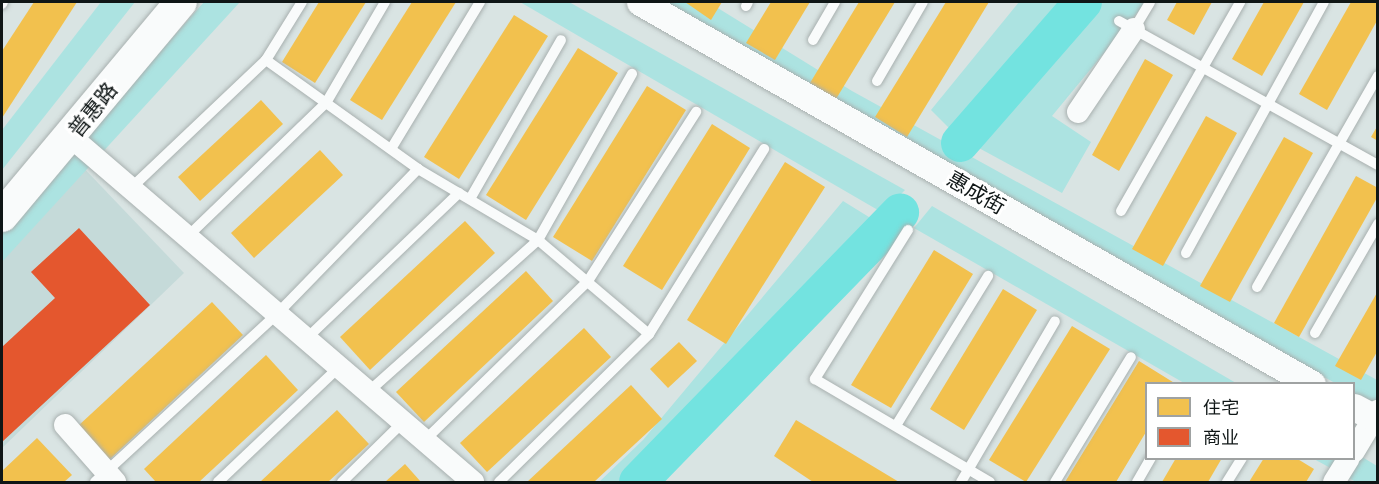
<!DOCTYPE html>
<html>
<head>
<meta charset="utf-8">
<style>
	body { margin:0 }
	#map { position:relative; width:1379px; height:484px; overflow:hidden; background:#d9e4e3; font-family:Poppins,"Noto Sans SC",sans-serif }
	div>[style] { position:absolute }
	.built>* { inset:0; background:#c5dad9 }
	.green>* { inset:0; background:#ace3e1 }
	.homes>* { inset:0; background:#f2c14e }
	.shops>* { inset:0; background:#e4572e }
	.river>* { height:38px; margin:-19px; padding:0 19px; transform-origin:19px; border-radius:19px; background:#73e3e0 }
	.roads { filter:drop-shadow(0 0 2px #a8b0af) drop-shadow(0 0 2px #a8b0af) }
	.service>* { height:10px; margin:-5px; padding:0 5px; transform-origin:5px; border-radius:5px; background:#f9fbfb }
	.minor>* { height:22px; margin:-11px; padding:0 11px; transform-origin:11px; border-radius:11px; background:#f9fbfb }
	.tertiary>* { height:27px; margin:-13.5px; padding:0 13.5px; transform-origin:13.5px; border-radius:13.5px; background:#f9fbfb }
	.secondary>* { height:32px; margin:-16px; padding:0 16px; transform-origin:16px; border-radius:16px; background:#f9fbfb }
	span { translate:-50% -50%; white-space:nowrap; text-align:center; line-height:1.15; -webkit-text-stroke:6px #fff; paint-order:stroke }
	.street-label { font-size:21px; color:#0f1616 }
	.frame { position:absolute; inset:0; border:3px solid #0f1616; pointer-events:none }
	.legend { position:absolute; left:1145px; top:382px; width:210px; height:78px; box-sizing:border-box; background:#fff; border:2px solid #9fa2a2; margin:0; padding:8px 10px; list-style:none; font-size:18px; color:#0f1616 }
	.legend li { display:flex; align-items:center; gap:12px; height:30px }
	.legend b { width:30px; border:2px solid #9fa2a2 }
</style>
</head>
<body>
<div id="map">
	<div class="built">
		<i style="clip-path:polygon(79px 163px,184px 273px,2px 448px,2px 250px)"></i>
	</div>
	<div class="green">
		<i style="clip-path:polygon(101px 2px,135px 2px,2px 170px,2px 130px)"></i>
		<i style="clip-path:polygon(204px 2px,240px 2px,2px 262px,2px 230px)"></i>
		<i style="clip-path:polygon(520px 2px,569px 2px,905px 190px,883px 213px)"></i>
		<i style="clip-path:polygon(657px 2px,708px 2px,852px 91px,1377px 380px,1377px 407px,1354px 393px,1354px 384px,1335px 383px,808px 93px)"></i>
		<i style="clip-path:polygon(1019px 2px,1060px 2px,950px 129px,931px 110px)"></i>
		<i style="clip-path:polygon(1098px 2px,1146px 2px,1052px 116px,1091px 142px,1062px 193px,977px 147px)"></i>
		<i style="clip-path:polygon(843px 201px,877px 222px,631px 482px,599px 482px,643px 440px)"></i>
		<i style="clip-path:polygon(932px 206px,1236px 383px,1184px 383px,914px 228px)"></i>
		<i style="clip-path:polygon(1354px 452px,1377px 466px,1377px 482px,1356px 482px,1314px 459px,1354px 458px)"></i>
	</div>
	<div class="homes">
		<i style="clip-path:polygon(34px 2px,77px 2px,2px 118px,2px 51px)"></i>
		<i style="clip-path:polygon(319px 2px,366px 2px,315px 83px,282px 62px)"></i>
		<i style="clip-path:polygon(412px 2px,456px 2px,382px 120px,350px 100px)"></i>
		<i style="clip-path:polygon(685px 2px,722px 2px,711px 20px)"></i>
		<i style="clip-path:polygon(771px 2px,810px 2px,775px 60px,746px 43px)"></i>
		<i style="clip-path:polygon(859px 2px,895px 2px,836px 99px,810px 83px)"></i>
		<i style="clip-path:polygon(946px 2px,989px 2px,907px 137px,875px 117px)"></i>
		<i style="clip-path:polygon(1177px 2px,1212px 2px,1194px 35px,1167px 20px)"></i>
		<i style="clip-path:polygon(1264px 2px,1304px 2px,1262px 76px,1232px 59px)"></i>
		<i style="clip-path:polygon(1351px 2px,1378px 2px,1378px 19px,1327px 110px,1299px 94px)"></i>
		<i style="clip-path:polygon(514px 15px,548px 36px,459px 179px,424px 157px)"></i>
		<i style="clip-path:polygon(578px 48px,618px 73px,526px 220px,486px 195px)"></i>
		<i style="clip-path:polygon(1145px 59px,1173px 75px,1119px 171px,1092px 155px)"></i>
		<i style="clip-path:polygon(647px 86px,686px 110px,592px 261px,553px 237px)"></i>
		<i style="clip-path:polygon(261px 100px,283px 124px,200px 201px,178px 177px)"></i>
		<i style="clip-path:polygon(1206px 116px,1237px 133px,1163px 266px,1132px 249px)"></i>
		<i style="clip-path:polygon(712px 124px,750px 148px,662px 290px,623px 266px)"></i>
		<i style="clip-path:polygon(1378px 125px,1378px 141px,1371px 137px)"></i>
		<i style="clip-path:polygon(1284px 137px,1313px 153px,1230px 302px,1200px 286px)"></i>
		<i style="clip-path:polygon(320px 150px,343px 175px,254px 258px,231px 233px)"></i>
		<i style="clip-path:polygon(785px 162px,825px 187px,726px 344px,687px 320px)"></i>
		<i style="clip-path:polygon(1356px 176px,1378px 188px,1378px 196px,1299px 337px,1274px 323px)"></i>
		<i style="clip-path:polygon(465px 221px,495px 253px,370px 370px,340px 337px)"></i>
		<i style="clip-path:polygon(934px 250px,973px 274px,891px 408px,851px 385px)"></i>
		<i style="clip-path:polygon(526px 271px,553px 301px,424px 422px,396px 392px)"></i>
		<i style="clip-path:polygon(1003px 289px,1037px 310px,964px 430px,930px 409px)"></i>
		<i style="clip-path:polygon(1378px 291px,1378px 350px,1361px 380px,1335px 366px)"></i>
		<i style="clip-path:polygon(212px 302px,243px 335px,109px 460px,78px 426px)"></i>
		<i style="clip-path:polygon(1072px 326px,1110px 349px,1026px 482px,989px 460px)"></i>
		<i style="clip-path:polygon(584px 328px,611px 357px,487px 472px,460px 443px)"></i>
		<i style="clip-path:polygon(679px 342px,697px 361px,668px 388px,650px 369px)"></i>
		<i style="clip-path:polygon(266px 355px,298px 390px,199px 482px,156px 482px,144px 469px)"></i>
		<i style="clip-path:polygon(1139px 361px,1176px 384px,1146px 384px,1146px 432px,1116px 482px,1065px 482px)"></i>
		<i style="clip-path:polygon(631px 385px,662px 419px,594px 482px,527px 482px)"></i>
		<i style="clip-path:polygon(337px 410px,369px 444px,328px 482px,260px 482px)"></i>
		<i style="clip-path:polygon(796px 420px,899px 482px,813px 482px,774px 456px)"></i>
		<i style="clip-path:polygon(37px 438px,72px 475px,64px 482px,2px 482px,2px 471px)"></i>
		<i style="clip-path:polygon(1176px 458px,1222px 458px,1208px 482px,1162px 482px)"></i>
		<i style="clip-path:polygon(1264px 458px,1296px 458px,1314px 469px,1306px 482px,1249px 482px)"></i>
		<i style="clip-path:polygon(405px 464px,421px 482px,385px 482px)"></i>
	</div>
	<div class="shops">
		<i style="clip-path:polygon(79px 228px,150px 305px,2px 442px,2px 347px,55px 298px,31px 272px)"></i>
	</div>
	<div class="river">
		<i style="left:960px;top:143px;width:187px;rotate:-48.9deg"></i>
		<i style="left:638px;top:482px;width:376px;rotate:-45.8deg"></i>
	</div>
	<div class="roads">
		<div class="service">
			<i style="left:2px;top:4px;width:2px;rotate:-63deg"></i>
			<i style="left:746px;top:6px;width:4px;rotate:-63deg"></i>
			<i style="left:1119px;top:21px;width:296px;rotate:29.1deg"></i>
			<i style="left:1134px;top:29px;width:31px;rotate:-59deg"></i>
			<i style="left:813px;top:40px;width:44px;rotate:-59.9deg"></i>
			<i style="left:266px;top:60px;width:187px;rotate:35.6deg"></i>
			<i style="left:418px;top:169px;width:139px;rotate:30.6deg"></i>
			<i style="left:538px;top:240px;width:145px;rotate:40.3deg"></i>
			<i style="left:877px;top:81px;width:91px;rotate:-59.8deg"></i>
			<i style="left:391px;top:149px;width:172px;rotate:-58.8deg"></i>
			<i style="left:129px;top:190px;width:189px;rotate:-43.5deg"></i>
			<i style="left:266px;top:60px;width:68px;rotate:-58.2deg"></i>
			<i style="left:470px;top:199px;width:183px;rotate:-60.2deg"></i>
			<i style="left:1121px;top:211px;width:241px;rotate:-60.3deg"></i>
			<i style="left:908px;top:230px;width:176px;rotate:122deg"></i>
			<i style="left:815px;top:379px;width:203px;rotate:30.5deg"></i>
			<i style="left:186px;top:238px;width:194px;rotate:-44deg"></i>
			<i style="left:326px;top:103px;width:117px;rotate:-59.7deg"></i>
			<i style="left:1186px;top:253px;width:286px;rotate:-61.2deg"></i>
			<i style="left:1257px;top:287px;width:243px;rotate:-60.2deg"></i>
			<i style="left:1315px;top:333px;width:126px;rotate:-60deg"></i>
			<i style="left:305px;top:340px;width:213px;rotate:-43.7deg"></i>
			<i style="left:367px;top:393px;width:229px;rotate:-41.8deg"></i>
			<i style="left:538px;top:240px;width:191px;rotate:-60.5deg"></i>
			<i style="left:897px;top:424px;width:174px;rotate:-58.4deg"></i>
			<i style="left:424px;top:441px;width:229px;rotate:-44.3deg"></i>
			<i style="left:588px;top:281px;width:201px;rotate:-57.4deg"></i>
			<i style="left:95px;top:482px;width:246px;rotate:-42.7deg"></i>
			<i style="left:276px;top:315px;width:204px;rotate:-45.8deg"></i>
			<i style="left:218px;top:482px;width:166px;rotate:-43.5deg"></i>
			<i style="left:342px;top:482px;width:84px;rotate:-44.5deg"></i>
			<i style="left:499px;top:482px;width:211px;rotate:-44.6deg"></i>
			<i style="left:649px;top:334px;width:218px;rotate:-58.1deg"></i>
			<i style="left:961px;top:482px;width:186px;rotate:-59.7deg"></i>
			<i style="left:1055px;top:482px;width:146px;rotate:-58.7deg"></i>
			<i style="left:1137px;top:482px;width:28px;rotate:-60deg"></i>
			<i style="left:1227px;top:482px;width:28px;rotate:-58deg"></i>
		</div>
		<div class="minor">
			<i style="left:1078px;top:112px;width:100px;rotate:-56deg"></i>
			<i style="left:71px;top:137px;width:530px;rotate:40.64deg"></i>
			<i style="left:65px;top:425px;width:76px;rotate:48.7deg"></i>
			<i style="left:1354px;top:451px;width:47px;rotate:-59deg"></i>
			<i style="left:1334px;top:482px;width:28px;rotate:-58deg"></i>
		</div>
		<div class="tertiary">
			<i style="left:640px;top:2px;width:773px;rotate:29.62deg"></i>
			<i style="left:1354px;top:407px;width:27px;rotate:28deg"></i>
		</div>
		<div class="secondary">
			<i style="left:2px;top:216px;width:279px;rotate:-50.1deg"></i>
		</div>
	</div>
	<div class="street-label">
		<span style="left:93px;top:110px;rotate:-51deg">普惠路</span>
		<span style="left:976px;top:193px;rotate:30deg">惠成街</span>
	</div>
	<div class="frame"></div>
	<ul class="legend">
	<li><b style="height:16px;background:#f2c14e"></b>住宅</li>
	<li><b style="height:16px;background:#e4572e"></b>商业</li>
	</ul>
</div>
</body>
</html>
